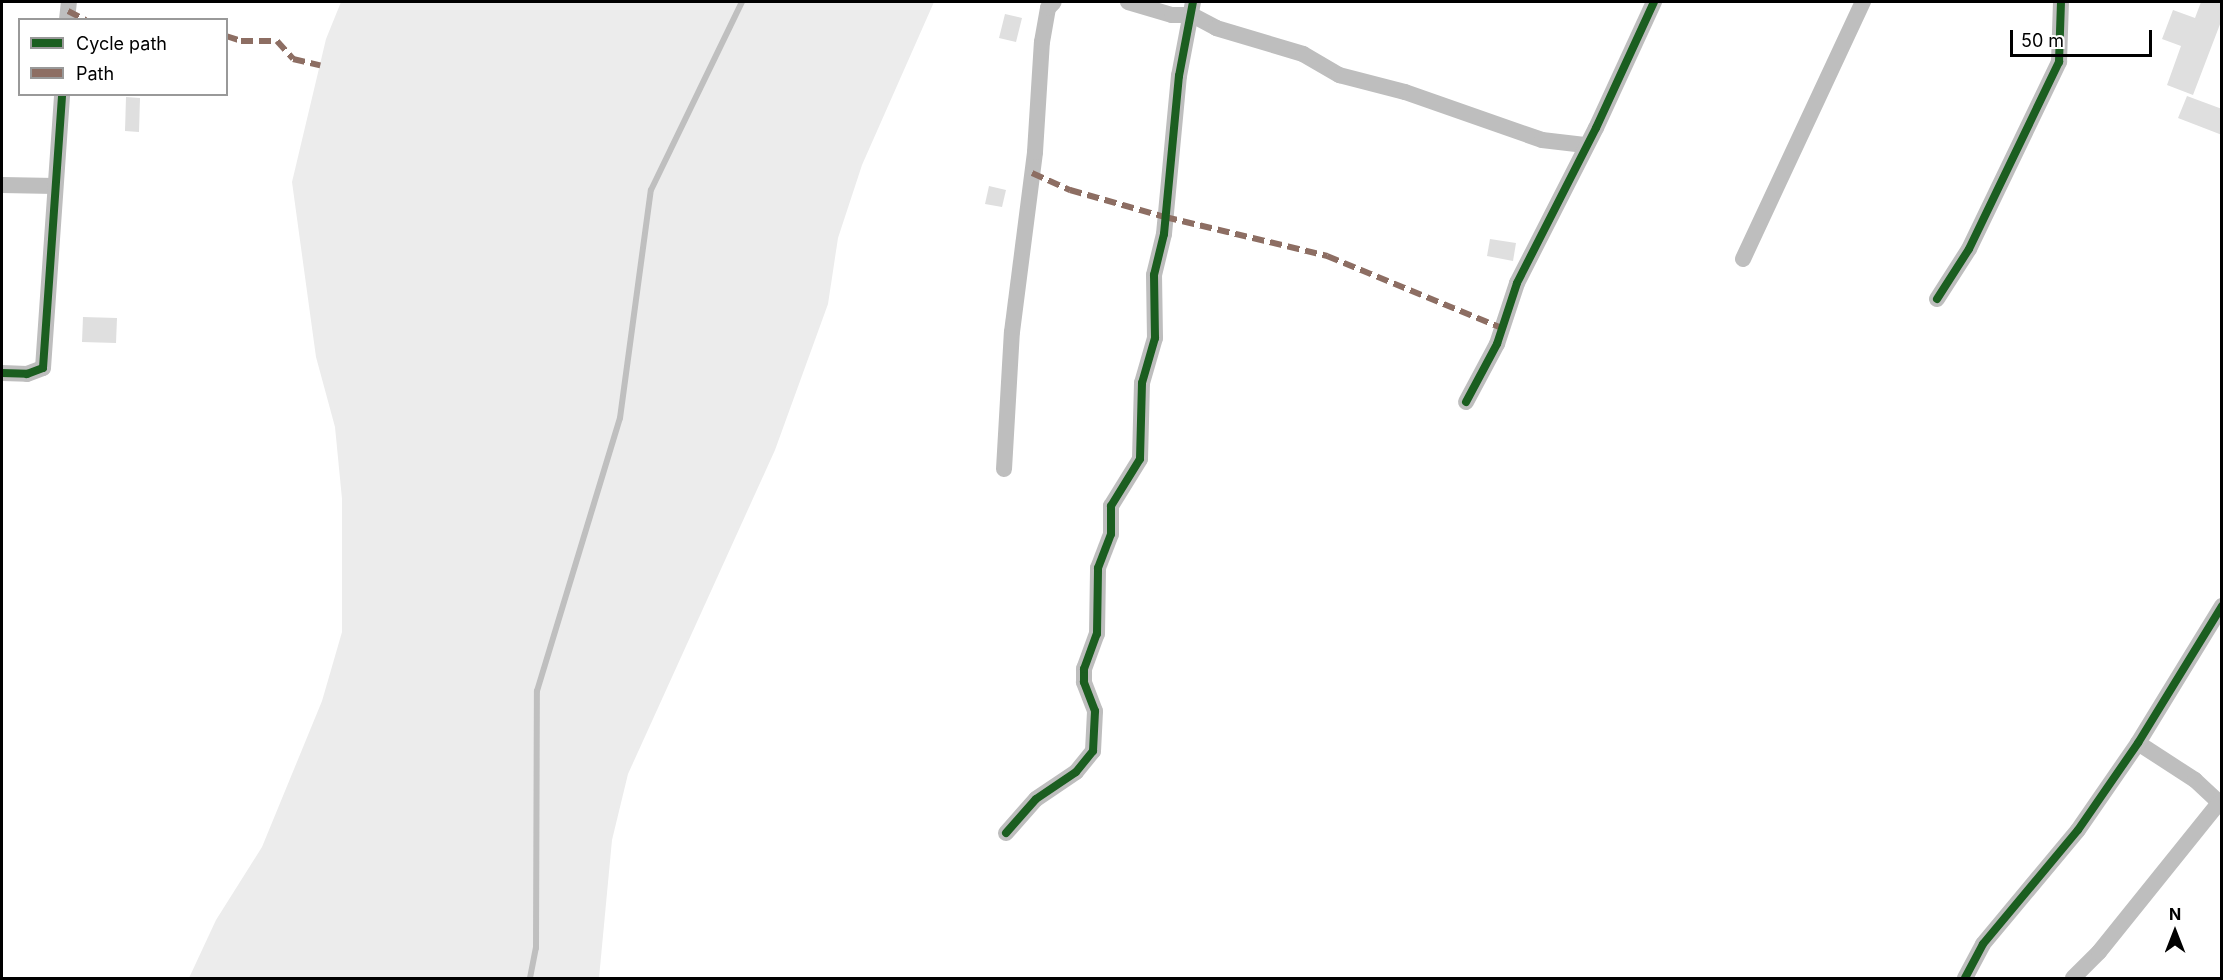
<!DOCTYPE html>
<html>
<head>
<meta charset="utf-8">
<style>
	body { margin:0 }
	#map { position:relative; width:2223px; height:980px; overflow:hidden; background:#fff; font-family:Inter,sans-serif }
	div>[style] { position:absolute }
	.green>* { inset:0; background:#ececec }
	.stream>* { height:6px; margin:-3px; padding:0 3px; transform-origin:3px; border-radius:3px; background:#bfbfbf }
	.building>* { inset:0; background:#dfdfdf }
	.minor>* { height:16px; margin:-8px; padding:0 8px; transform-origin:8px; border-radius:8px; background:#bebebe }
	.quiet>* { height:6px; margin-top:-3px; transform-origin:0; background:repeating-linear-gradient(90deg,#8d6e63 0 12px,transparent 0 18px) }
	.cycleway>* { height:8px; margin:-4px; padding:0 4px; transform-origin:4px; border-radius:4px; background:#1b5e20 }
	span { translate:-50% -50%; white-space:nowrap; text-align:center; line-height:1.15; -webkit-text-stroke:5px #fff; paint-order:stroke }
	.frame { position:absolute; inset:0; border:3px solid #000; pointer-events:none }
	.legend { position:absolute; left:18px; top:18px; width:210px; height:78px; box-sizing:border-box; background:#fff; border:2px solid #999; margin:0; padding:8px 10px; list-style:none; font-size:18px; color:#000 }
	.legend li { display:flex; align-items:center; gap:12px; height:30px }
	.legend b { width:30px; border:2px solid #999 }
	.north { position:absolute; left:2145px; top:902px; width:60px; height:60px; -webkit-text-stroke:4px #fff; paint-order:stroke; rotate:0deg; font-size:16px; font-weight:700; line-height:24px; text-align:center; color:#000 }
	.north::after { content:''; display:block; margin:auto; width:21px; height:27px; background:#000; clip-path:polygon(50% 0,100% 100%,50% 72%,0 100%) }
	.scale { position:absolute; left:2010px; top:30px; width:142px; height:27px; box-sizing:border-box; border:3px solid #000; border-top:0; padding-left:8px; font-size:18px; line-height:21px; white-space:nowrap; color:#000; -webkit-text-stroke:4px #fff; paint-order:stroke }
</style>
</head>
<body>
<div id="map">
	<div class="green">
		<i style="clip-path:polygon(341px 2px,934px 2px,862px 165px,838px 238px,828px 304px,775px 450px,628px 774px,612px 840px,599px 978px,189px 978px,216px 920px,262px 847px,322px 701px,342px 632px,342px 499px,335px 427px,316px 357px,292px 182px,326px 39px)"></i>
	</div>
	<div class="stream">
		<i style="left:530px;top:978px;width:31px;rotate:-79deg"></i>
		<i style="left:536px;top:948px;width:257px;rotate:-89.8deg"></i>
		<i style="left:537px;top:691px;width:285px;rotate:-73.1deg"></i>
		<i style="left:620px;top:418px;width:230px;rotate:-82.3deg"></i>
		<i style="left:651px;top:190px;width:209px;rotate:-64.2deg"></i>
	</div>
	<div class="building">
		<i style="clip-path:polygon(2201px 2px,2222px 2px,2222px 19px,2193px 95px,2167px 85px,2181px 46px,2162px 39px,2173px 10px,2195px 18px)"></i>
		<i style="clip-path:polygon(1005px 14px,1022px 18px,1016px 42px,999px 38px)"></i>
		<i style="clip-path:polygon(2187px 96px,2222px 109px,2222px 135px,2178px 118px)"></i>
		<i style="clip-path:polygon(126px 97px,140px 98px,139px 132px,125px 131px)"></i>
		<i style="clip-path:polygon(989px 186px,1006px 190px,1002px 207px,985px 204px)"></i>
		<i style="clip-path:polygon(1490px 239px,1516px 243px,1513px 261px,1487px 256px)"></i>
		<i style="clip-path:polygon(83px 317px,117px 318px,116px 343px,82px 342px)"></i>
	</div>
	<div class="minor">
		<i style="left:1128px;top:2px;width:46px;rotate:16.5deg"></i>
		<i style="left:1172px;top:15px;width:20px"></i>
		<i style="left:1192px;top:15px;width:27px;rotate:28deg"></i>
		<i style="left:1216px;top:28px;width:91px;rotate:16.6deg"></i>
		<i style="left:1303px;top:54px;width:42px;rotate:30.3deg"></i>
		<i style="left:1339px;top:75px;width:68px;rotate:14.4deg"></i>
		<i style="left:1405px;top:92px;width:145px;rotate:19.3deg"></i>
		<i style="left:1542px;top:140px;width:43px;rotate:6.6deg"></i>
		<i style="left:67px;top:20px;width:18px;rotate:-84deg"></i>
		<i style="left:2px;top:185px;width:53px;rotate:1.1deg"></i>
		<i style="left:1743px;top:259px;width:284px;rotate:-65deg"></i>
		<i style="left:1937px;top:299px;width:59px;rotate:-57.4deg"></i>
		<i style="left:1969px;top:249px;width:208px;rotate:-64.3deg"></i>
		<i style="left:2059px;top:62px;width:60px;rotate:-88.1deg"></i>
		<i style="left:2px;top:373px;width:25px;rotate:2deg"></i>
		<i style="left:27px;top:374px;width:17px;rotate:-21deg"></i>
		<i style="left:43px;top:368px;width:275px;rotate:-86deg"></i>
		<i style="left:1466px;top:402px;width:66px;rotate:-61.9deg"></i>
		<i style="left:1497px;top:344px;width:64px;rotate:-71.8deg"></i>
		<i style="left:1517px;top:283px;width:174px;rotate:-63deg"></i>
		<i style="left:1596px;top:128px;width:139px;rotate:-65.3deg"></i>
		<i style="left:1004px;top:469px;width:137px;rotate:-86.7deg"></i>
		<i style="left:1012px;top:332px;width:181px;rotate:-82.7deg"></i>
		<i style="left:1035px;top:152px;width:110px;rotate:-86.4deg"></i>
		<i style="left:1042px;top:42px;width:35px;rotate:-80deg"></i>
		<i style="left:1048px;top:8px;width:8px;rotate:-45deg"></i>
		<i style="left:2138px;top:743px;width:68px;rotate:33deg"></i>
		<i style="left:2195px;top:780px;width:37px;rotate:43deg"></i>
		<i style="left:1006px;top:833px;width:45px;rotate:-48.6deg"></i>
		<i style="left:1036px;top:799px;width:48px;rotate:-34deg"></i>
		<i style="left:1076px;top:772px;width:27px;rotate:-51deg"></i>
		<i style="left:1093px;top:751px;width:40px;rotate:-87.1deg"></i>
		<i style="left:1095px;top:711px;width:31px;rotate:-111deg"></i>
		<i style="left:1084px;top:682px;width:13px;rotate:-90deg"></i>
		<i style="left:1084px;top:669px;width:37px;rotate:-70deg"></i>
		<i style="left:1097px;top:634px;width:66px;rotate:-89.1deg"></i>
		<i style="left:1098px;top:568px;width:36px;rotate:-69deg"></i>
		<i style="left:1111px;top:534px;width:28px;rotate:-90deg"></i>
		<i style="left:1111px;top:506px;width:55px;rotate:-58.3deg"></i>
		<i style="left:1140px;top:459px;width:76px;rotate:-88.5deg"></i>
		<i style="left:1142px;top:383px;width:47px;rotate:-73.9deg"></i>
		<i style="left:1155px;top:338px;width:63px;rotate:-90.9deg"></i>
		<i style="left:1154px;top:275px;width:42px;rotate:-76.3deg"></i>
		<i style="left:1164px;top:234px;width:159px;rotate:-84.6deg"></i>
		<i style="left:1179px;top:76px;width:75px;rotate:-79.3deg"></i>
		<i style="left:1965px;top:978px;width:38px;rotate:-62deg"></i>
		<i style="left:1983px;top:944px;width:148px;rotate:-50.2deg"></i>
		<i style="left:2078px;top:830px;width:106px;rotate:-55.4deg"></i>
		<i style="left:2138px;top:743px;width:161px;rotate:-58.5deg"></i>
		<i style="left:2073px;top:978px;width:37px;rotate:-45deg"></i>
		<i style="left:2099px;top:952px;width:191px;rotate:-51.2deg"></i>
	</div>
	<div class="quiet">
		<i style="left:68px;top:11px;width:20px;rotate:27deg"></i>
		<i style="left:226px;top:36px;width:16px;rotate:18deg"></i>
		<i style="left:241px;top:41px;width:36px"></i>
		<i style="left:277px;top:41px;width:24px;rotate:48deg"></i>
		<i style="left:293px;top:59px;width:28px;rotate:13deg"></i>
		<i style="left:1032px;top:173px;width:42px;rotate:24.1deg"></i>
		<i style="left:1070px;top:190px;width:99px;rotate:15.9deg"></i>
		<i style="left:1165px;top:217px;width:167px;rotate:13.5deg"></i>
		<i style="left:1327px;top:256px;width:189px;rotate:22.4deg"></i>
	</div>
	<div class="cycleway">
		<i style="left:1937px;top:299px;width:59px;rotate:-57.4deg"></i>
		<i style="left:1969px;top:249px;width:208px;rotate:-64.3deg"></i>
		<i style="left:2059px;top:62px;width:60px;rotate:-88.1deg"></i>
		<i style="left:2px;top:373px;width:25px;rotate:2deg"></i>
		<i style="left:27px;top:374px;width:17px;rotate:-21deg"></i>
		<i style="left:43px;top:368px;width:275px;rotate:-86deg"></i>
		<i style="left:1466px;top:402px;width:66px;rotate:-61.9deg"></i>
		<i style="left:1497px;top:344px;width:64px;rotate:-71.8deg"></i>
		<i style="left:1517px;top:283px;width:174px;rotate:-63deg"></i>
		<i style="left:1596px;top:128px;width:139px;rotate:-65.3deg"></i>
		<i style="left:1006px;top:833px;width:45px;rotate:-48.6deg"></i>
		<i style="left:1036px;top:799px;width:48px;rotate:-34deg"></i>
		<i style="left:1076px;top:772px;width:27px;rotate:-51deg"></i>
		<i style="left:1093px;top:751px;width:40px;rotate:-87.1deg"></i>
		<i style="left:1095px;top:711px;width:31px;rotate:-111deg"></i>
		<i style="left:1084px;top:682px;width:13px;rotate:-90deg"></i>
		<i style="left:1084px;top:669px;width:37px;rotate:-70deg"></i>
		<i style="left:1097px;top:634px;width:66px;rotate:-89.1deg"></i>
		<i style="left:1098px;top:568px;width:36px;rotate:-69deg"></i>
		<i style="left:1111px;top:534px;width:28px;rotate:-90deg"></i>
		<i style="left:1111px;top:506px;width:55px;rotate:-58.3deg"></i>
		<i style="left:1140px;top:459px;width:76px;rotate:-88.5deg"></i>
		<i style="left:1142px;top:383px;width:47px;rotate:-73.9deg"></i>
		<i style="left:1155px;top:338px;width:63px;rotate:-90.9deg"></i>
		<i style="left:1154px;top:275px;width:42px;rotate:-76.3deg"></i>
		<i style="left:1164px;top:234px;width:159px;rotate:-84.6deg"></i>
		<i style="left:1179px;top:76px;width:75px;rotate:-79.3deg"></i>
		<i style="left:1965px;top:978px;width:38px;rotate:-62deg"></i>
		<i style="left:1983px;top:944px;width:148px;rotate:-50.2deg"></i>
		<i style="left:2078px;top:830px;width:106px;rotate:-55.4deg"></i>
		<i style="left:2138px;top:743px;width:161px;rotate:-58.5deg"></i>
	</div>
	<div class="frame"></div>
	<ul class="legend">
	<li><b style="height:8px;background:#1b5e20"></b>Cycle path</li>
	<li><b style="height:8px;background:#8d6e63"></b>Path</li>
	</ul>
	<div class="north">N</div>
	<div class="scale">50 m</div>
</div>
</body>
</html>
